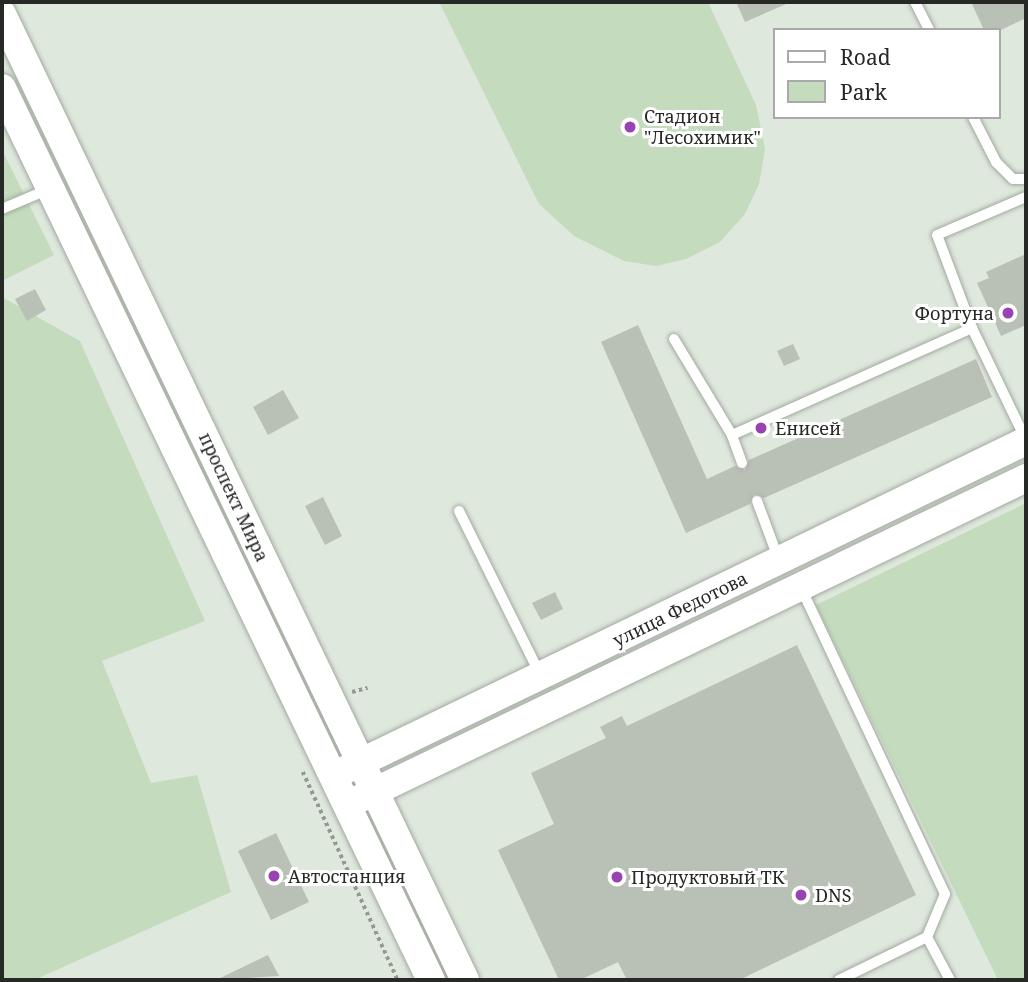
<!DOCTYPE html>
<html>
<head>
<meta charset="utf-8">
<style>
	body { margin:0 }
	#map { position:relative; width:1028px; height:982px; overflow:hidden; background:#dfe8dc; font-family:"Noto Serif",serif }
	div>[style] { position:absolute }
	.green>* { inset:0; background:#c4dcbd }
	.building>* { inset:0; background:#b9c1b7 }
	.path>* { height:3.5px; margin-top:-1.75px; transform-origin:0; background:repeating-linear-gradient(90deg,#949a92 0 3.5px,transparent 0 7px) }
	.roads { filter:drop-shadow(0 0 2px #a2aaa0) drop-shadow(0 0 2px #a2aaa0) }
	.lane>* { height:10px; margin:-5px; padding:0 5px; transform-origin:5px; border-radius:5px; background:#fff }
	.secondary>* { height:28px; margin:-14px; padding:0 14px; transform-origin:14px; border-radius:14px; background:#fff }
	.dots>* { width:19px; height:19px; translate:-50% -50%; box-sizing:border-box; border:4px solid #fff; border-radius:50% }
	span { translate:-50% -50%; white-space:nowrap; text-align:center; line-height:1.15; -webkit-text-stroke:6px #fff; paint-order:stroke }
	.poi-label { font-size:18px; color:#262925 }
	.left { translate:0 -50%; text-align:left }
	.right { translate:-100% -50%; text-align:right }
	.street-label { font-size:18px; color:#262925 }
	.frame { position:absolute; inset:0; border:4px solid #262925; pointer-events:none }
	.legend { position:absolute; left:773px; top:28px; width:228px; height:91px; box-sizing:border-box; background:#fff; border:2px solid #a8a9a8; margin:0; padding:9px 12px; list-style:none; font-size:21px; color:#262925 }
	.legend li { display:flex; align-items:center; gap:14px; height:35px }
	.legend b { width:35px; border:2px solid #a8a9a8 }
</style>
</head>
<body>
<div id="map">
	<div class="green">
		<i style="clip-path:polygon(439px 2px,708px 2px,756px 105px,765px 149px,759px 184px,745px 214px,720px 242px,686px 259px,656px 266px,624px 261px,574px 236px,539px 204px)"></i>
		<i style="clip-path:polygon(2px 150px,54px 255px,2px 281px)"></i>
		<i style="clip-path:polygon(2px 297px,80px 341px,205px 621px,102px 661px,151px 783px,197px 775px,231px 892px,34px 980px,2px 980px)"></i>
		<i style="clip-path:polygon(1026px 503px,1026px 980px,998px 980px,816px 605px)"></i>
	</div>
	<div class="building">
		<i style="clip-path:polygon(736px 2px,791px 2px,745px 22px)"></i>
		<i style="clip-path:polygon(971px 2px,1026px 2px,1026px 18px,1001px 30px,984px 30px)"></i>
		<i style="clip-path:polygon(1026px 254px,1026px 325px,1001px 336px,977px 283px,989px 278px,986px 272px)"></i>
		<i style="clip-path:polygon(35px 289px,46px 310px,27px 321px,15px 299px)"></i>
		<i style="clip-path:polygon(638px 325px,707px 479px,735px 466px,745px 470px,749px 460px,976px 359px,992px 397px,764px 498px,754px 494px,750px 504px,686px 533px,601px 342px)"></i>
		<i style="clip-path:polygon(793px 344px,800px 359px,784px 366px,777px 351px)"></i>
		<i style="clip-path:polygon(283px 390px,299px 418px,268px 435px,253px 407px)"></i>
		<i style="clip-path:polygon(323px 497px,342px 536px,325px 545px,305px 506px)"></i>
		<i style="clip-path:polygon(555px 592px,563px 609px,541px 620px,532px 603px)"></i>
		<i style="clip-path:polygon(797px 645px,916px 895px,739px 980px,627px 980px,618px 962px,580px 980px,559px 980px,498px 850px,554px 824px,531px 773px,606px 738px,600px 727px,622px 716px,627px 726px)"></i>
		<i style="clip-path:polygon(276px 833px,309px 902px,271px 920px,238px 851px)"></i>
		<i style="clip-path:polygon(268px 955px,279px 976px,216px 980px)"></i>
	</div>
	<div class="path">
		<i style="left:352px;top:692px;width:16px;rotate:-15deg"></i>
		<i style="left:303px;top:772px;width:229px;rotate:65.5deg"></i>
	</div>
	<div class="roads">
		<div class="lane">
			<i style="left:915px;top:2px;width:31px;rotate:63deg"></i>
			<i style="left:973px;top:117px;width:51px;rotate:62.9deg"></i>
			<i style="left:996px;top:162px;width:24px;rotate:45deg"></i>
			<i style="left:1013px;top:179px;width:13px"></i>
			<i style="left:2px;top:209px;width:51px;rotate:-23.1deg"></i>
			<i style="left:972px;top:328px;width:122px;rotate:64.3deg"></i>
			<i style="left:674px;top:339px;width:112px;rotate:58.9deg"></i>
			<i style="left:742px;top:463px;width:30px;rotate:-110deg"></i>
			<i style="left:732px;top:435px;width:263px;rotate:-24deg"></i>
			<i style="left:972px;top:328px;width:99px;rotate:-110.6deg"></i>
			<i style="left:937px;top:235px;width:97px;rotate:-23.1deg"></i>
			<i style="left:757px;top:501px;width:63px;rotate:69.6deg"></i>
			<i style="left:459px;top:511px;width:180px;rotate:63.6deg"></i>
			<i style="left:802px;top:590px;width:336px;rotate:64.8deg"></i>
			<i style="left:945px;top:894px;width:47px;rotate:112.7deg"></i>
			<i style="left:927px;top:937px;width:98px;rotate:154deg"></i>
			<i style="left:927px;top:937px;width:49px;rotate:61.9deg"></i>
		</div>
		<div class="secondary">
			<i style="left:2px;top:14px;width:1071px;rotate:64.39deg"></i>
			<i style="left:2px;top:88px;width:990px;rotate:64.32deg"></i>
			<i style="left:345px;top:770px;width:756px;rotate:-25.79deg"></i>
			<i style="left:359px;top:799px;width:740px;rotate:-25.7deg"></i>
		</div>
	</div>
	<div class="dots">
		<i style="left:630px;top:127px;background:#9843b1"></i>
		<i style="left:1008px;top:313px;background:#9843b1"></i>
		<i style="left:761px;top:428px;background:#9843b1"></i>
		<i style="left:274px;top:876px;background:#9843b1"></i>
		<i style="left:617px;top:877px;background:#9843b1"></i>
		<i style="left:801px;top:895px;background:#9843b1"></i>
	</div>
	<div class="poi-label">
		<span class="left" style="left:644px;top:127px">Стадион<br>"Лесохимик"</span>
		<span class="right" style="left:994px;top:313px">Фортуна</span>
		<span class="left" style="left:775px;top:428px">Енисей</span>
		<span class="left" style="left:288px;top:876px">Автостанция</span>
		<span class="left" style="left:631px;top:877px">Продуктовый ТК</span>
		<span class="left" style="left:815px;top:895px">DNS</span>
	</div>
	<div class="street-label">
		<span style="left:234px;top:497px;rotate:65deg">проспект Мира</span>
		<span style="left:680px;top:609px;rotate:-26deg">улица Федотова</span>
	</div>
	<div class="frame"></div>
	<ul class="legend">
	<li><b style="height:9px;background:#fff"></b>Road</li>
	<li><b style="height:19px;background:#c4dcbd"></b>Park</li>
	</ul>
</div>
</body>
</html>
